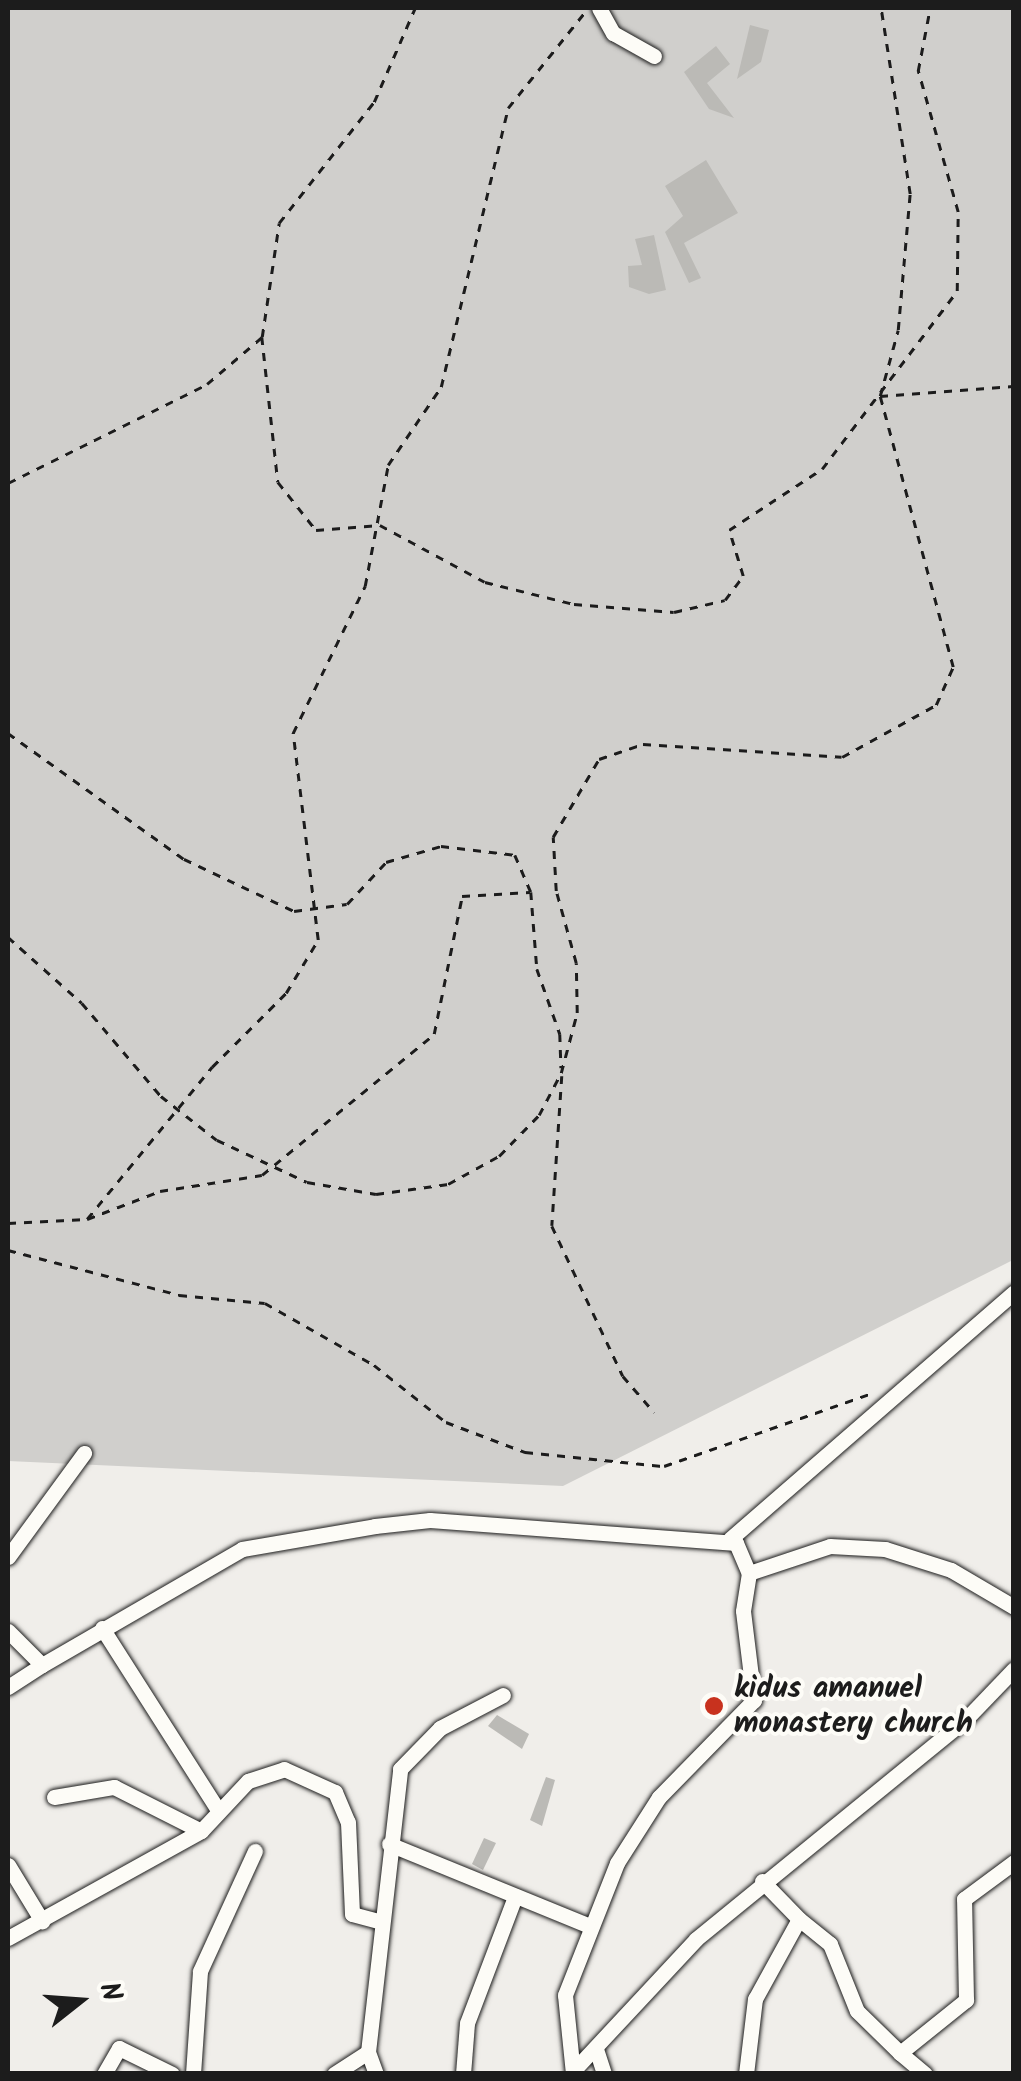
<!DOCTYPE html>
<html>
<head>
<meta charset="utf-8">
<style>
	body { margin:0 }
	#map { position:relative; width:1021px; height:2081px; overflow:hidden; background:#f0eeea; font-family:Kalam,sans-serif }
	div>[style] { position:absolute }
	.green>* { inset:0; background:#d0cfcc }
	.building>* { inset:0; background:#bbbab6 }
	.path>* { height:2.5px; margin-top:-1.25px; transform-origin:0; background:repeating-linear-gradient(90deg,#1c1c1c 0 8px,transparent 0 16px) }
	.roads { filter:drop-shadow(0 0 2px #1c1c1c) drop-shadow(0 0 2px #1c1c1c) }
	.minor>* { height:15px; margin:-7.5px; padding:0 7.5px; transform-origin:7.5px; border-radius:7.5px; background:#fdfcf7 }
	.dots>* { width:28px; height:28px; translate:-50% -50%; box-sizing:border-box; border:5px solid #fdfcf7; border-radius:50% }
	span { translate:-50% -50%; white-space:nowrap; text-align:center; line-height:1.15; -webkit-text-stroke:8px #fdfcf7; paint-order:stroke }
	.poi-label { font-size:30px; color:#1c1c1c; font-weight:700 }
	.left { translate:0 -50%; text-align:left }
	.frame { position:absolute; inset:0; border:10px solid #1c1c1c; pointer-events:none }
	.north { position:absolute; left:30px; top:1951px; width:100px; height:100px; -webkit-text-stroke:8px #fdfcf7; paint-order:stroke; rotate:73deg; font-size:28px; font-weight:700; line-height:40px; text-align:center; color:#1c1c1c }
	.north::after { content:''; display:block; margin:auto; width:35px; height:45px; background:#1c1c1c; clip-path:polygon(50% 0,100% 100%,50% 72%,0 100%) }
</style>
</head>
<body>
<div id="map">
	<div class="green">
		<i style="clip-path:polygon(8px 8px,1013px 8px,1013px 1260px,563px 1486px,8px 1461px)"></i>
	</div>
	<div class="building">
		<i style="clip-path:polygon(750px 25px,769px 30px,761px 62px,737px 79px)"></i>
		<i style="clip-path:polygon(716px 46px,730px 64px,707px 83px,734px 118px,709px 109px,684px 72px)"></i>
		<i style="clip-path:polygon(706px 160px,738px 213px,684px 243px,701px 278px,689px 283px,665px 232px,683px 216px,665px 186px)"></i>
		<i style="clip-path:polygon(654px 235px,666px 290px,649px 294px,629px 287px,628px 266px,642px 265px,635px 239px)"></i>
		<i style="clip-path:polygon(497px 1715px,529px 1734px,522px 1749px,488px 1726px)"></i>
		<i style="clip-path:polygon(546px 1777px,555px 1780px,542px 1826px,530px 1820px)"></i>
		<i style="clip-path:polygon(484px 1838px,496px 1843px,483px 1870px,472px 1864px)"></i>
	</div>
	<div class="path">
		<i style="left:262px;top:337px;width:146px;rotate:83.7deg"></i>
		<i style="left:278px;top:482px;width:61px;rotate:51.6deg"></i>
		<i style="left:316px;top:530px;width:64px;rotate:-4.5deg"></i>
		<i style="left:380px;top:525px;width:119px;rotate:28.5deg"></i>
		<i style="left:485px;top:582px;width:92px;rotate:13.9deg"></i>
		<i style="left:574px;top:604px;width:100px;rotate:4.6deg"></i>
		<i style="left:674px;top:612px;width:52px;rotate:-13.2deg"></i>
		<i style="left:725px;top:600px;width:30px;rotate:-53deg"></i>
		<i style="left:743px;top:576px;width:48px;rotate:-106.9deg"></i>
		<i style="left:729px;top:530px;width:111px;rotate:-33.3deg"></i>
		<i style="left:822px;top:469px;width:223px;rotate:-52.8deg"></i>
		<i style="left:957px;top:291px;width:79px;rotate:-89.3deg"></i>
		<i style="left:958px;top:212px;width:147px;rotate:-105.8deg"></i>
		<i style="left:918px;top:71px;width:64px;rotate:-79.2deg"></i>
		<i style="left:880px;top:396px;width:134px;rotate:-4.3deg"></i>
		<i style="left:8px;top:483px;width:222px;rotate:-26.4deg"></i>
		<i style="left:207px;top:384px;width:72px;rotate:-40.5deg"></i>
		<i style="left:262px;top:337px;width:115px;rotate:-81.5deg"></i>
		<i style="left:279px;top:223px;width:154px;rotate:-51.9deg"></i>
		<i style="left:374px;top:102px;width:103px;rotate:-66.4deg"></i>
		<i style="left:8px;top:733px;width:216px;rotate:35.6deg"></i>
		<i style="left:184px;top:859px;width:122px;rotate:25.3deg"></i>
		<i style="left:294px;top:911px;width:53px;rotate:-7.5deg"></i>
		<i style="left:347px;top:904px;width:57px;rotate:-47.1deg"></i>
		<i style="left:386px;top:862px;width:57px;rotate:-16.2deg"></i>
		<i style="left:441px;top:846px;width:75px;rotate:6.9deg"></i>
		<i style="left:515px;top:855px;width:40px;rotate:66.6deg"></i>
		<i style="left:531px;top:892px;width:77px;rotate:85.5deg"></i>
		<i style="left:537px;top:969px;width:69px;rotate:70.5deg"></i>
		<i style="left:560px;top:1034px;width:34px;rotate:88deg"></i>
		<i style="left:8px;top:937px;width:99px;rotate:41.7deg"></i>
		<i style="left:82px;top:1003px;width:122px;rotate:49.7deg"></i>
		<i style="left:161px;top:1096px;width:71px;rotate:38.2deg"></i>
		<i style="left:217px;top:1140px;width:99px;rotate:25deg"></i>
		<i style="left:307px;top:1182px;width:70px;rotate:9.9deg"></i>
		<i style="left:376px;top:1194px;width:73px;rotate:-7.9deg"></i>
		<i style="left:448px;top:1184px;width:58px;rotate:-28.8deg"></i>
		<i style="left:499px;top:1156px;width:57px;rotate:-45.7deg"></i>
		<i style="left:539px;top:1115px;width:47px;rotate:-62.4deg"></i>
		<i style="left:561px;top:1073px;width:62px;rotate:-75.1deg"></i>
		<i style="left:577px;top:1013px;width:50px;rotate:-91.1deg"></i>
		<i style="left:576px;top:963px;width:75px;rotate:-105.5deg"></i>
		<i style="left:556px;top:891px;width:54px;rotate:-93.2deg"></i>
		<i style="left:553px;top:837px;width:91px;rotate:-59.5deg"></i>
		<i style="left:599px;top:759px;width:46px;rotate:-18.8deg"></i>
		<i style="left:643px;top:744px;width:199px;rotate:3.7deg"></i>
		<i style="left:842px;top:757px;width:107px;rotate:-29deg"></i>
		<i style="left:936px;top:705px;width:42px;rotate:-65.9deg"></i>
		<i style="left:953px;top:667px;width:281px;rotate:-105.1deg"></i>
		<i style="left:880px;top:396px;width:68px;rotate:-74.7deg"></i>
		<i style="left:898px;top:330px;width:137px;rotate:-85deg"></i>
		<i style="left:910px;top:194px;width:188px;rotate:-98.9deg"></i>
		<i style="left:562px;top:1076px;width:150px;rotate:93.8deg"></i>
		<i style="left:552px;top:1226px;width:166px;rotate:64.7deg"></i>
		<i style="left:623px;top:1376px;width:48px;rotate:49.3deg"></i>
		<i style="left:87px;top:1219px;width:197px;rotate:-50.6deg"></i>
		<i style="left:212px;top:1067px;width:105px;rotate:-45deg"></i>
		<i style="left:286px;top:993px;width:62px;rotate:-58.9deg"></i>
		<i style="left:318px;top:940px;width:209px;rotate:-96.9deg"></i>
		<i style="left:293px;top:733px;width:164px;rotate:-63.9deg"></i>
		<i style="left:365px;top:586px;width:123px;rotate:-79.2deg"></i>
		<i style="left:388px;top:465px;width:94px;rotate:-55.8deg"></i>
		<i style="left:441px;top:387px;width:287px;rotate:-76.5deg"></i>
		<i style="left:508px;top:108px;width:122px;rotate:-51.3deg"></i>
		<i style="left:8px;top:1223px;width:79px;rotate:-2.9deg"></i>
		<i style="left:87px;top:1219px;width:78px;rotate:-21deg"></i>
		<i style="left:160px;top:1191px;width:103px;rotate:-8.9deg"></i>
		<i style="left:262px;top:1175px;width:222px;rotate:-39.3deg"></i>
		<i style="left:434px;top:1034px;width:141px;rotate:-78.5deg"></i>
		<i style="left:462px;top:896px;width:68px;rotate:-3.4deg"></i>
		<i style="left:8px;top:1250px;width:177px;rotate:14.7deg"></i>
		<i style="left:179px;top:1295px;width:86px;rotate:5.3deg"></i>
		<i style="left:265px;top:1303px;width:125px;rotate:29.6deg"></i>
		<i style="left:374px;top:1365px;width:92px;rotate:38.4deg"></i>
		<i style="left:446px;top:1422px;width:85px;rotate:20.8deg"></i>
		<i style="left:525px;top:1452px;width:140px;rotate:5.8deg"></i>
		<i style="left:664px;top:1466px;width:221px;rotate:-19.3deg"></i>
	</div>
	<div class="roads">
		<div class="minor">
			<i style="left:599px;top:8px;width:29px;rotate:61deg"></i>
			<i style="left:613px;top:33px;width:47px;rotate:29.3deg"></i>
			<i style="left:730px;top:1539px;width:376px;rotate:-41deg"></i>
			<i style="left:8px;top:1557px;width:129px;rotate:-53.8deg"></i>
			<i style="left:749px;top:1573px;width:85px;rotate:-18.4deg"></i>
			<i style="left:830px;top:1546px;width:55px;rotate:3.1deg"></i>
			<i style="left:885px;top:1549px;width:69px;rotate:17.7deg"></i>
			<i style="left:951px;top:1570px;width:73px;rotate:30.4deg"></i>
			<i style="left:102px;top:1628px;width:212px;rotate:57.5deg"></i>
			<i style="left:8px;top:1631px;width:48px;rotate:45deg"></i>
			<i style="left:42px;top:1665px;width:231px;rotate:-30.1deg"></i>
			<i style="left:242px;top:1549px;width:135px;rotate:-9.8deg"></i>
			<i style="left:375px;top:1526px;width:55px;rotate:-6.2deg"></i>
			<i style="left:430px;top:1520px;width:307px;rotate:4.3deg"></i>
			<i style="left:736px;top:1543px;width:33px;rotate:67deg"></i>
			<i style="left:749px;top:1573px;width:38px;rotate:99deg"></i>
			<i style="left:743px;top:1611px;width:90px;rotate:83deg"></i>
			<i style="left:754px;top:1700px;width:136px;rotate:134.4deg"></i>
			<i style="left:659px;top:1797px;width:78px;rotate:122.5deg"></i>
			<i style="left:617px;top:1863px;width:142px;rotate:111.5deg"></i>
			<i style="left:565px;top:1995px;width:79px;rotate:84.2deg"></i>
			<i style="left:8px;top:1687px;width:40px;rotate:-32.9deg"></i>
			<i style="left:54px;top:1797px;width:61px;rotate:-9.5deg"></i>
			<i style="left:114px;top:1787px;width:97px;rotate:26.8deg"></i>
			<i style="left:389px;top:1844px;width:214px;rotate:22.2deg"></i>
			<i style="left:8px;top:1865px;width:66px;rotate:58.7deg"></i>
			<i style="left:799px;top:1919px;width:40px;rotate:39deg"></i>
			<i style="left:830px;top:1944px;width:72px;rotate:68.1deg"></i>
			<i style="left:857px;top:2011px;width:60px;rotate:44.3deg"></i>
			<i style="left:8px;top:1938px;width:221px;rotate:-29deg"></i>
			<i style="left:201px;top:1831px;width:69px;rotate:-46.8deg"></i>
			<i style="left:248px;top:1781px;width:38px;rotate:-18deg"></i>
			<i style="left:284px;top:1769px;width:56px;rotate:24.3deg"></i>
			<i style="left:335px;top:1792px;width:33px;rotate:67deg"></i>
			<i style="left:348px;top:1822px;width:92px;rotate:87.5deg"></i>
			<i style="left:352px;top:1914px;width:31px;rotate:15deg"></i>
			<i style="left:596px;top:2049px;width:26px;rotate:72deg"></i>
			<i style="left:574px;top:2070px;width:179px;rotate:-47deg"></i>
			<i style="left:696px;top:1939px;width:348px;rotate:-39.2deg"></i>
			<i style="left:966px;top:1719px;width:69px;rotate:-46.2deg"></i>
			<i style="left:104px;top:2074px;width:30px;rotate:-60deg"></i>
			<i style="left:119px;top:2048px;width:59px;rotate:26.1deg"></i>
			<i style="left:193px;top:2074px;width:103px;rotate:-86.1deg"></i>
			<i style="left:200px;top:1971px;width:132px;rotate:-65.4deg"></i>
			<i style="left:334px;top:2074px;width:40px;rotate:-32.9deg"></i>
			<i style="left:376px;top:2074px;width:23px;rotate:-110deg"></i>
			<i style="left:368px;top:2052px;width:285px;rotate:-83.5deg"></i>
			<i style="left:400px;top:1769px;width:57px;rotate:-45.7deg"></i>
			<i style="left:440px;top:1728px;width:71px;rotate:-27.6deg"></i>
			<i style="left:463px;top:2074px;width:51px;rotate:-85.5deg"></i>
			<i style="left:467px;top:2023px;width:133px;rotate:-69.2deg"></i>
			<i style="left:746px;top:2074px;width:76px;rotate:-83.2deg"></i>
			<i style="left:755px;top:1999px;width:91px;rotate:-61.2deg"></i>
			<i style="left:799px;top:1919px;width:53px;rotate:-134.2deg"></i>
			<i style="left:925px;top:2074px;width:33px;rotate:-140deg"></i>
			<i style="left:900px;top:2053px;width:85px;rotate:-38.8deg"></i>
			<i style="left:966px;top:2000px;width:101px;rotate:-91.1deg"></i>
			<i style="left:964px;top:1899px;width:62px;rotate:-36.5deg"></i>
		</div>
	</div>
	<div class="dots">
		<i style="left:714px;top:1706px;background:#c8321e"></i>
	</div>
	<div class="poi-label">
		<span class="left" style="left:734px;top:1706px">kidus amanuel<br>monastery church</span>
	</div>
	<div class="frame"></div>
	<div class="north">N</div>
</div>
</body>
</html>
